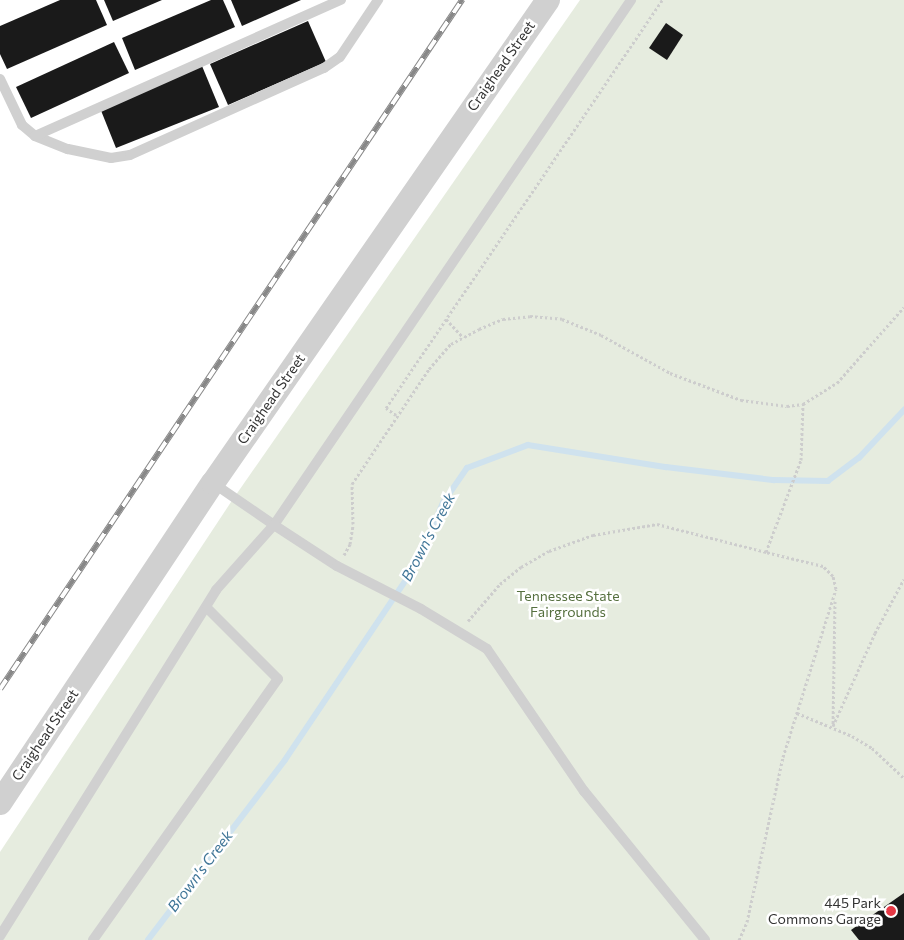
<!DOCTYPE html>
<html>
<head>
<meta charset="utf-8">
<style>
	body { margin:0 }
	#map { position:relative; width:904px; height:940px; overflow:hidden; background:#fff; font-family:Commissioner,sans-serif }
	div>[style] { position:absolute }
	.green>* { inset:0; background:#e6ecdf }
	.stream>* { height:5.5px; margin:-2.75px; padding:0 2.75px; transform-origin:2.75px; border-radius:2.75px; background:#cfe2ee }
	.building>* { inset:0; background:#1a1a1a }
	.path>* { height:3px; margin-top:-1.5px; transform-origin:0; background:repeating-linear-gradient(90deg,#cdcdcd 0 2.5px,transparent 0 5px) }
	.service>* { height:10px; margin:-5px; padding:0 5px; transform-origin:5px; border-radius:5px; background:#d0d0d0 }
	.tertiary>* { height:24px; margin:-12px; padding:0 12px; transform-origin:12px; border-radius:12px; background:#d0d0d0 }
	.rail>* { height:5.5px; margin-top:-2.75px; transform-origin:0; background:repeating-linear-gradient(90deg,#fff 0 11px,#888 0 22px); box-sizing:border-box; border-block:1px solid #888 }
	.dots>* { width:14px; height:14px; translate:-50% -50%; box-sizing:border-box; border:2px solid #fff; border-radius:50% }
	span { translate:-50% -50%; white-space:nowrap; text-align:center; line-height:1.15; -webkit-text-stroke:5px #fff; paint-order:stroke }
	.street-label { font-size:14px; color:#333 }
	.park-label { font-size:14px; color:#56703f }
	.poi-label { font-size:14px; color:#333 }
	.right { translate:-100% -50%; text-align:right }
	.water-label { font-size:15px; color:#3f7597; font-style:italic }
</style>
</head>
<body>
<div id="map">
	<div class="green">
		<i style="clip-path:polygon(580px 0,904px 0,904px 940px,0 940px,0 852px,231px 502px)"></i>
	</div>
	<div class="stream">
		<i style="left:148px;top:940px;width:226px;rotate:-52.7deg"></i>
		<i style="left:285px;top:760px;width:235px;rotate:-56.1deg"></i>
		<i style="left:416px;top:565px;width:68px;rotate:-66.5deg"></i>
		<i style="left:443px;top:503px;width:42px;rotate:-55.6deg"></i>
		<i style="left:467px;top:468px;width:65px;rotate:-20.7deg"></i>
		<i style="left:528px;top:445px;width:140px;rotate:9.1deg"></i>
		<i style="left:666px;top:467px;width:109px;rotate:6.9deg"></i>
		<i style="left:774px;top:480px;width:54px;rotate:1.1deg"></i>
		<i style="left:828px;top:481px;width:39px;rotate:-37deg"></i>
		<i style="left:859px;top:458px;width:66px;rotate:-46.8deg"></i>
	</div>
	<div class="building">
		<i style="clip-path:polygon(60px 0,96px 0,107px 25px,7px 69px,0 54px,0 26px)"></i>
		<i style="clip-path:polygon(104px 0,162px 0,113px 21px)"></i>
		<i style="clip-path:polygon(211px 0,223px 0,235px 27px,135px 70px,122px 38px)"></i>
		<i style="clip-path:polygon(231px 0,301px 0,242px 26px)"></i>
		<i style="clip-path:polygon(308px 21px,326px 62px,228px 105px,210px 64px)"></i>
		<i style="clip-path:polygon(666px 23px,683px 35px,667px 60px,649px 48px)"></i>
		<i style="clip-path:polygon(114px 42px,129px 73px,31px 118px,16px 87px)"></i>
		<i style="clip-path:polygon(202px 66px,219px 107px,116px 148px,100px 108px)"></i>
		<i style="clip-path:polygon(904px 893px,904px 940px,859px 940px,851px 930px)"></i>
	</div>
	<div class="path">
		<i style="left:446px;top:319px;width:25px;rotate:47deg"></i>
		<i style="left:396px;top:415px;width:12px;rotate:-145deg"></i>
		<i style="left:386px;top:408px;width:493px;rotate:-55.9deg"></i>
		<i style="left:344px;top:555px;width:13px;rotate:-61deg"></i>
		<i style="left:350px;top:544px;width:20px;rotate:-81deg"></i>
		<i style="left:353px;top:524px;width:40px;rotate:-91.4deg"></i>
		<i style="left:352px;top:484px;width:138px;rotate:-56.2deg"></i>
		<i style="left:429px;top:369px;width:33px;rotate:-49deg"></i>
		<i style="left:451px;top:344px;width:32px;rotate:-28deg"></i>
		<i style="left:479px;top:329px;width:26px;rotate:-23deg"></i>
		<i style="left:503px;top:319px;width:27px;rotate:-6deg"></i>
		<i style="left:530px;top:316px;width:32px;rotate:5deg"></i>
		<i style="left:562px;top:319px;width:42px;rotate:22.3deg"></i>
		<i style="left:601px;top:335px;width:79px;rotate:28.8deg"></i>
		<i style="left:670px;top:373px;width:76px;rotate:20.8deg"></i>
		<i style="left:741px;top:400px;width:46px;rotate:7.4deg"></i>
		<i style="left:787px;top:406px;width:16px;rotate:-7deg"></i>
		<i style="left:803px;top:404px;width:40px;rotate:-32deg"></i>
		<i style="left:837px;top:383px;width:101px;rotate:-48.6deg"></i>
		<i style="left:835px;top:601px;width:125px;rotate:90.9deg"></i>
		<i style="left:833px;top:726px;width:102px;rotate:-65.7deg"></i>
		<i style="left:875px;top:633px;width:61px;rotate:-61.8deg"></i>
		<i style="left:468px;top:621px;width:49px;rotate:-49.1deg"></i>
		<i style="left:500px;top:584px;width:27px;rotate:-39deg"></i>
		<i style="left:521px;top:567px;width:32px;rotate:-30deg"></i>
		<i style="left:549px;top:551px;width:47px;rotate:-20deg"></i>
		<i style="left:593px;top:535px;width:65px;rotate:-9.8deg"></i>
		<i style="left:657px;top:524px;width:113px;rotate:14.4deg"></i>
		<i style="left:766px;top:552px;width:98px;rotate:-69.2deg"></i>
		<i style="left:801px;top:460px;width:56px;rotate:-88deg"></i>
		<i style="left:797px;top:713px;width:60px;rotate:22.7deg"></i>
		<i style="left:852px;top:736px;width:23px;rotate:31deg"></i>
		<i style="left:872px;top:748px;width:44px;rotate:43.2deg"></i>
		<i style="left:739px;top:940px;width:20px;rotate:-66deg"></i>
		<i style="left:747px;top:922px;width:169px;rotate:-77.7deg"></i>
		<i style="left:783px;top:757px;width:176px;rotate:-72.5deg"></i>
		<i style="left:836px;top:589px;width:13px;rotate:-103deg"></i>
		<i style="left:833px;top:576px;width:14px;rotate:-135deg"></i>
		<i style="left:823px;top:566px;width:59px;rotate:-166.2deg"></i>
	</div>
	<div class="service">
		<i style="left:0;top:79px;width:51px;rotate:64.4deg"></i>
		<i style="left:22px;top:125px;width:17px;rotate:40deg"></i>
		<i style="left:35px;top:136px;width:35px;rotate:22deg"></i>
		<i style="left:68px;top:149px;width:44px;rotate:11.8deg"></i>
		<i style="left:111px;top:158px;width:19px;rotate:-9deg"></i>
		<i style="left:130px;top:155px;width:213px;rotate:-24.2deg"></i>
		<i style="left:324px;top:68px;width:19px;rotate:-35deg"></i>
		<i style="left:340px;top:57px;width:69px;rotate:-56.3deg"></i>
		<i style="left:35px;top:136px;width:335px;rotate:-24deg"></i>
		<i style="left:213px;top:483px;width:74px;rotate:34.5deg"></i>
		<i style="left:274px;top:525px;width:635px;rotate:-55.78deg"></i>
		<i style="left:0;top:936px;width:408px;rotate:-58deg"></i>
		<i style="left:216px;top:590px;width:87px;rotate:-48.3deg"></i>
		<i style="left:274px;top:525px;width:75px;rotate:33.1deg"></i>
		<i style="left:337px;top:566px;width:94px;rotate:27.1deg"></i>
		<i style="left:421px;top:609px;width:77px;rotate:31.2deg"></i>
		<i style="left:487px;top:649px;width:172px;rotate:55.7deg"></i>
		<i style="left:584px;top:791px;width:192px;rotate:50.9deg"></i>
		<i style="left:93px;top:940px;width:320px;rotate:-54.7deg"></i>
		<i style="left:278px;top:679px;width:100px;rotate:-135deg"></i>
	</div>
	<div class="tertiary">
		<i style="left:0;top:803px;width:384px;rotate:-56.4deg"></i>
		<i style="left:213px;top:483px;width:588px;rotate:-55.26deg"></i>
	</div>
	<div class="rail">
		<i style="left:0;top:689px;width:830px;rotate:-56.16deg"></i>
	</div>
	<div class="dots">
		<i style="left:891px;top:911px;background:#e63946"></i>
	</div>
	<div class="street-label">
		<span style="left:501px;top:66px;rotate:-55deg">Craighead Street</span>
		<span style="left:271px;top:399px;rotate:-55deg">Craighead Street</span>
		<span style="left:45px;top:735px;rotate:-56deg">Craighead Street</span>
	</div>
	<div class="park-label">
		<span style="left:568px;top:604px">Tennessee State<br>Fairgrounds</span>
	</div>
	<div class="poi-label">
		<span class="right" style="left:881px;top:911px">445 Park<br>Commons Garage</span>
	</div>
	<div class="water-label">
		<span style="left:428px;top:537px;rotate:-62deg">Brown's Creek</span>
		<span style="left:200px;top:871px;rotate:-53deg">Brown's Creek</span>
	</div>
</div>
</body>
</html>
